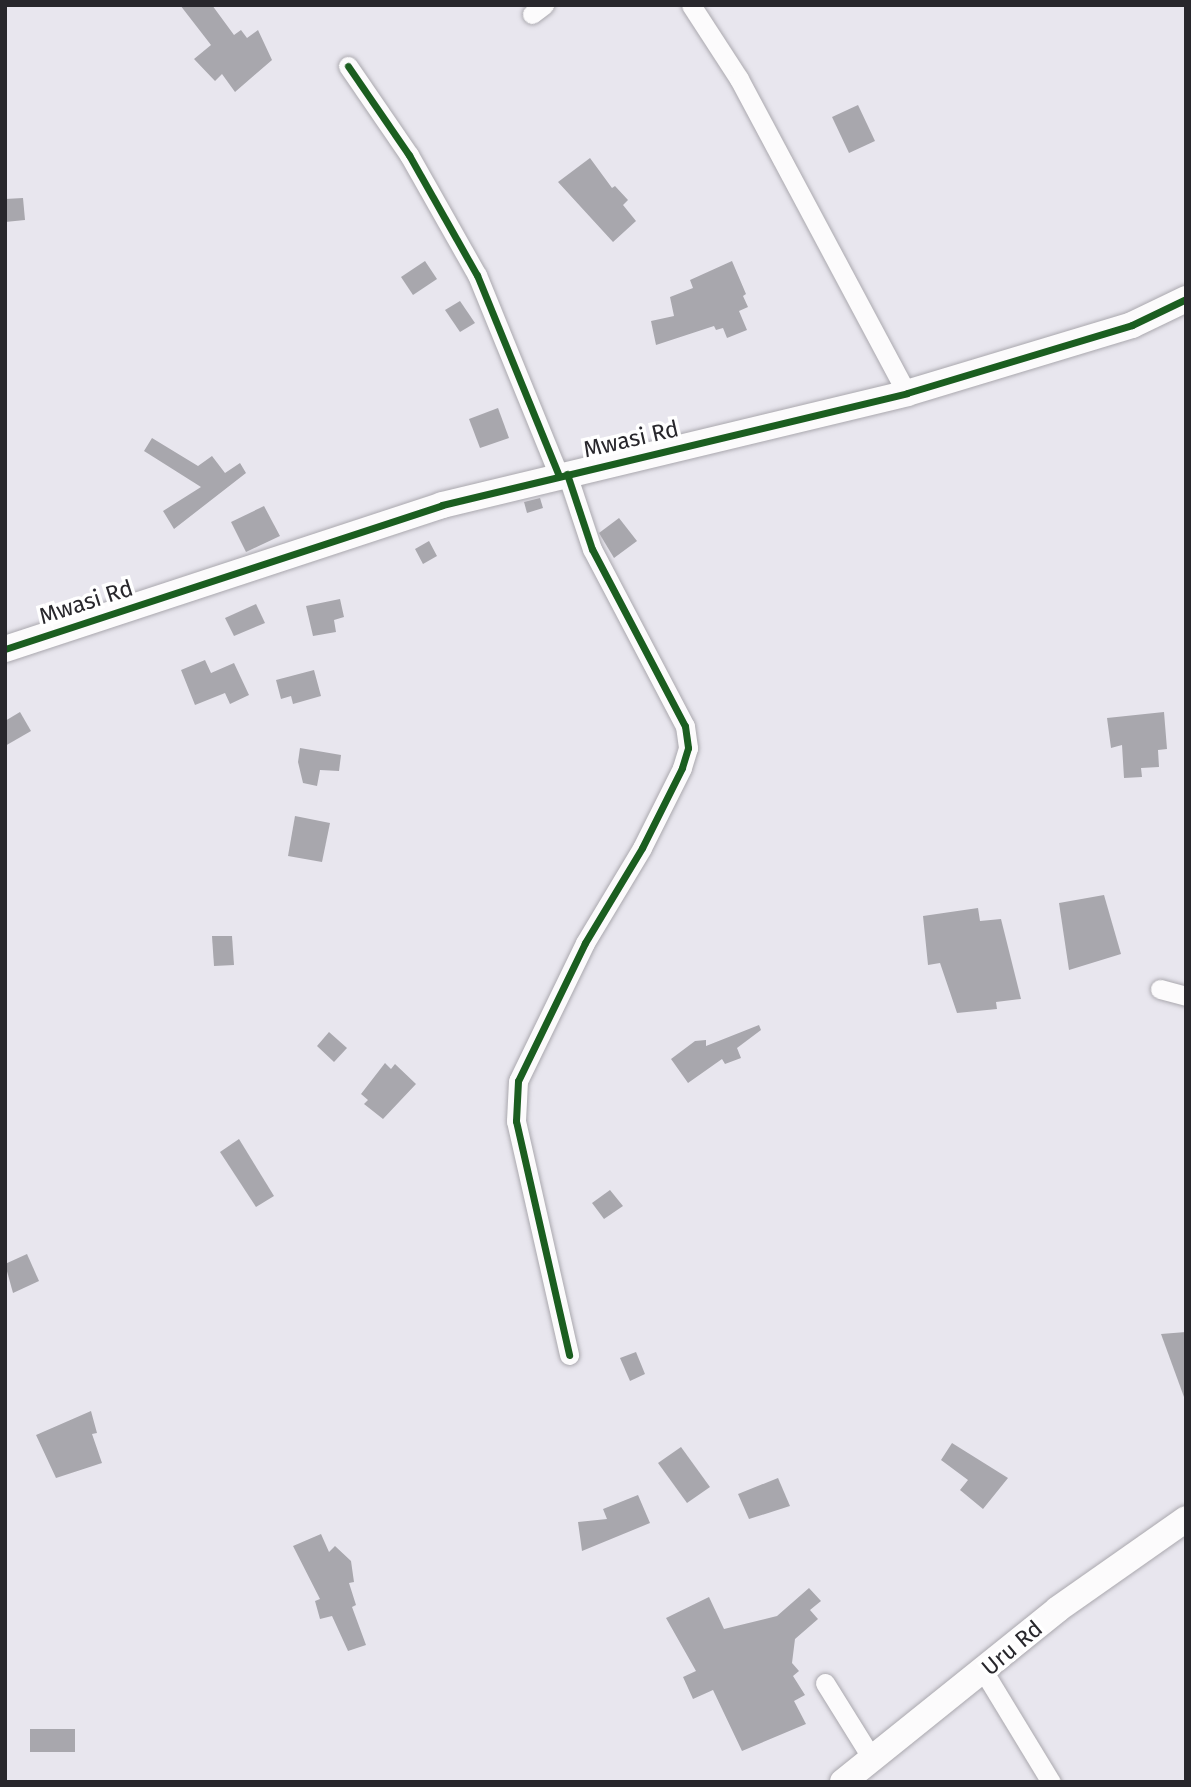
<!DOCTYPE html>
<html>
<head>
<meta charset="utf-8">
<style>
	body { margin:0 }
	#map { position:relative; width:1191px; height:1787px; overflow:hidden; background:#e8e6ee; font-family:"Fira Sans",sans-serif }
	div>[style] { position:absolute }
	.building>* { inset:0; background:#a8a7ad }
	.roads { filter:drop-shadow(0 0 2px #aaa8ae) drop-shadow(0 0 2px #aaa8ae) }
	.street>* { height:19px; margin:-9.5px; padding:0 9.5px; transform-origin:9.5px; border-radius:9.5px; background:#fcfbfc }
	.secondary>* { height:26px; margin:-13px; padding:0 13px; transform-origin:13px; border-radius:13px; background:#fcfbfc }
	.cycleway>* { height:7px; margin:-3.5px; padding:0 3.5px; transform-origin:3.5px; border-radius:3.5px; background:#1b5e20 }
	span { translate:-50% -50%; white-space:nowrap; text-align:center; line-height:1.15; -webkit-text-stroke:7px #fff; paint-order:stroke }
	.street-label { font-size:23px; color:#28272c }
	.frame { position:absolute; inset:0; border:7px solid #28272c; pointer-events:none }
</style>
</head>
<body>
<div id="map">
	<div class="building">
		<i style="clip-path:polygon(180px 5px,212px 5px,234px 35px,241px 30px,247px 38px,258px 30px,272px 60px,235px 92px,222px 74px,215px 81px,194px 59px,211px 45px)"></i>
		<i style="clip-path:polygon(858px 105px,875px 141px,849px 153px,832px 117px)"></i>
		<i style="clip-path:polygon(590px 158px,612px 188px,615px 186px,628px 200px,623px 205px,636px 221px,613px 242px,558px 182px)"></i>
		<i style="clip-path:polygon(23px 198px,25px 220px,5px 222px,5px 199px)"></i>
		<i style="clip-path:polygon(425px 261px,437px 279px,413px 295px,401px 277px)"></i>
		<i style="clip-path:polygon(732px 261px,746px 294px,743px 296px,748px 307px,739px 311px,747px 330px,727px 338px,723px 328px,716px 330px,714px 326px,656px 345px,651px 321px,674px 316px,670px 297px,693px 288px,690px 280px)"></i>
		<i style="clip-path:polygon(460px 301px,475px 323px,460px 332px,445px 310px)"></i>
		<i style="clip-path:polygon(498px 408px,509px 438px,480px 448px,469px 419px)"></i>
		<i style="clip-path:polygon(152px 438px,198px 466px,212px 456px,225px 473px,240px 463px,246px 473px,174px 529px,163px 511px,201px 487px,144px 451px)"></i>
		<i style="clip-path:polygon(540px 498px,543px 508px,527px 513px,524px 502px)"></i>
		<i style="clip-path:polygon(264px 506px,280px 536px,246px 552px,231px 522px)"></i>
		<i style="clip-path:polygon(619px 518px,637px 541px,614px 558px,599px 533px)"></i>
		<i style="clip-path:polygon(429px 541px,437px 556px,423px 564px,415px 549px)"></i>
		<i style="clip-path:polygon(340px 599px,344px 617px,334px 620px,336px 632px,313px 636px,306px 606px)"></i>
		<i style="clip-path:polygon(256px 604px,265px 623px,234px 636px,225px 618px)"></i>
		<i style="clip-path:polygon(205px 660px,211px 673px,234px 663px,249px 695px,230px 704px,225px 693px,195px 705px,181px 670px)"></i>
		<i style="clip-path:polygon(314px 670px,321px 696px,293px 704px,291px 696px,281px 699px,276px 680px)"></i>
		<i style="clip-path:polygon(20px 712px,31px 731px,5px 746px,5px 721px)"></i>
		<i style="clip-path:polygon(1164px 712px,1167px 749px,1158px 750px,1159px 767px,1141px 768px,1142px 777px,1124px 778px,1122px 745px,1111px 748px,1107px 718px)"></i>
		<i style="clip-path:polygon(300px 748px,341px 755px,339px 771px,320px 770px,317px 786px,303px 783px,298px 762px)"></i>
		<i style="clip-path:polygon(295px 816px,330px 823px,322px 862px,288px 856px)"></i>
		<i style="clip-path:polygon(1104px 895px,1121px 954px,1069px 970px,1059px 903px)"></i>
		<i style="clip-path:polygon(978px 908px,980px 921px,1001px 919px,1021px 999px,996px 1002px,997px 1009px,957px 1013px,940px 963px,928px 965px,923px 916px)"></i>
		<i style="clip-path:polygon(212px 936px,232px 936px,234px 965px,214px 966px)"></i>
		<i style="clip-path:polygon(759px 1025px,761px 1030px,737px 1048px,741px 1058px,725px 1064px,722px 1059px,688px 1083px,671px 1059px,695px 1041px,706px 1040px,706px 1046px)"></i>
		<i style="clip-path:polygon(329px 1032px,347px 1048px,334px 1062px,317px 1046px)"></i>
		<i style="clip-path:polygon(385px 1063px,391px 1069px,395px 1064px,416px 1084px,383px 1119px,364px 1104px,368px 1100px,361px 1094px)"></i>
		<i style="clip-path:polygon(239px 1139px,274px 1196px,256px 1207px,220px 1152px)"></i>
		<i style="clip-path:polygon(610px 1190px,623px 1206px,604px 1219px,592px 1203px)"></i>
		<i style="clip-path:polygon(27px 1254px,39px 1281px,13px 1293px,5px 1264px)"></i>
		<i style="clip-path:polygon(1186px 1332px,1186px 1396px,1184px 1397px,1161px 1334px)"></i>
		<i style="clip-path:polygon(636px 1352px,645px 1374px,630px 1381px,620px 1358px)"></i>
		<i style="clip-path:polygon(91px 1411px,97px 1433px,92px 1434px,102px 1463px,56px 1478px,36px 1435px)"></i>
		<i style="clip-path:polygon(952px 1443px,1008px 1478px,983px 1509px,960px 1490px,968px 1480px,941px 1460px)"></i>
		<i style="clip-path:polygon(681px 1447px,710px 1487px,687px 1503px,658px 1463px)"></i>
		<i style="clip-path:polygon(778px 1478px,790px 1506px,749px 1519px,738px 1494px)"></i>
		<i style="clip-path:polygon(638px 1495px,650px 1523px,582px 1551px,578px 1522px,607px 1519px,603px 1509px)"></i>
		<i style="clip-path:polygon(321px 1534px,329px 1552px,335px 1546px,351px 1561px,354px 1582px,349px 1583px,356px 1605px,352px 1607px,366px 1645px,348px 1651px,332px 1616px,320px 1619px,315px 1601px,320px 1599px,293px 1546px)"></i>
		<i style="clip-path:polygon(809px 1588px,821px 1601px,810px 1610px,818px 1619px,795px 1639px,792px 1663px,799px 1671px,793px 1676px,805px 1695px,794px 1701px,806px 1724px,742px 1751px,713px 1690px,693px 1699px,683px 1677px,696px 1671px,666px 1618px,709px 1597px,724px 1629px,777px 1616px)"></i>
		<i style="clip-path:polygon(30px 1729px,75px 1729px,75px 1752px,30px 1752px)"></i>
	</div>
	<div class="roads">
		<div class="street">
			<i style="left:691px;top:5px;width:88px;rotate:57deg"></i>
			<i style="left:739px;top:79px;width:356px;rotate:61.9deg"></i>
			<i style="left:532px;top:14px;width:15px;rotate:-37deg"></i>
			<i style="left:348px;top:66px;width:108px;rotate:55.6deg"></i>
			<i style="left:409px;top:155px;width:138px;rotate:60.5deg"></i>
			<i style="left:477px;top:275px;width:217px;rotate:67.8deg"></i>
			<i style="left:567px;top:474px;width:79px;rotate:71.6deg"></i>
			<i style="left:592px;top:549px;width:200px;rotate:62.3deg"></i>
			<i style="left:685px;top:726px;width:22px;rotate:82deg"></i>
			<i style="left:688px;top:748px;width:21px;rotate:107deg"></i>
			<i style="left:682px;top:768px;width:89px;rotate:116.6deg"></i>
			<i style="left:642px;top:848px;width:111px;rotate:121deg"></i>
			<i style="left:585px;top:943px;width:153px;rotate:115.9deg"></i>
			<i style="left:518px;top:1081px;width:40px;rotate:92.9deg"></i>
			<i style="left:516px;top:1121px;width:240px;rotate:77.2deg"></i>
			<i style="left:1160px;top:989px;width:27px;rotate:15deg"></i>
			<i style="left:984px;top:1672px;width:129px;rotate:58.7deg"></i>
			<i style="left:825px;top:1683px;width:91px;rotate:58.1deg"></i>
		</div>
		<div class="secondary">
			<i style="left:5px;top:649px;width:460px;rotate:-18.2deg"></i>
			<i style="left:442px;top:505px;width:478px;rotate:-13.5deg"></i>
			<i style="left:907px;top:393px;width:235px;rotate:-16.8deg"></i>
			<i style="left:1132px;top:325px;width:60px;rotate:-25.7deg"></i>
			<i style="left:843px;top:1782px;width:276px;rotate:-38.8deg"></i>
			<i style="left:1058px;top:1609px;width:156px;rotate:-35.1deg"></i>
		</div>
	</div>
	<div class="cycleway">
		<i style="left:348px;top:66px;width:108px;rotate:55.6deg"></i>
		<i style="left:409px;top:155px;width:138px;rotate:60.5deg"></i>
		<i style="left:477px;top:275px;width:217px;rotate:67.8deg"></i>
		<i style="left:567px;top:474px;width:79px;rotate:71.6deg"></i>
		<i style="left:592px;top:549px;width:200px;rotate:62.3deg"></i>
		<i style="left:685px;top:726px;width:22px;rotate:82deg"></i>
		<i style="left:688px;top:748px;width:21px;rotate:107deg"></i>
		<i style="left:682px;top:768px;width:89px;rotate:116.6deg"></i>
		<i style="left:642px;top:848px;width:111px;rotate:121deg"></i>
		<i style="left:585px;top:943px;width:153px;rotate:115.9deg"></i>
		<i style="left:518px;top:1081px;width:40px;rotate:92.9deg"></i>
		<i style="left:516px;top:1121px;width:240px;rotate:77.2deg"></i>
		<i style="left:5px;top:649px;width:460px;rotate:-18.2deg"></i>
		<i style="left:442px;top:505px;width:478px;rotate:-13.5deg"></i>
		<i style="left:907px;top:393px;width:235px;rotate:-16.8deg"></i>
		<i style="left:1132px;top:325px;width:60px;rotate:-25.7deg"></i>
	</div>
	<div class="street-label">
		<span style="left:631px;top:439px;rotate:-13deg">Mwasi Rd</span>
		<span style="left:86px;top:602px;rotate:-18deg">Mwasi Rd</span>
		<span style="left:1012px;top:1648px;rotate:-40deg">Uru Rd</span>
	</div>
	<div class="frame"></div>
</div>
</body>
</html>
